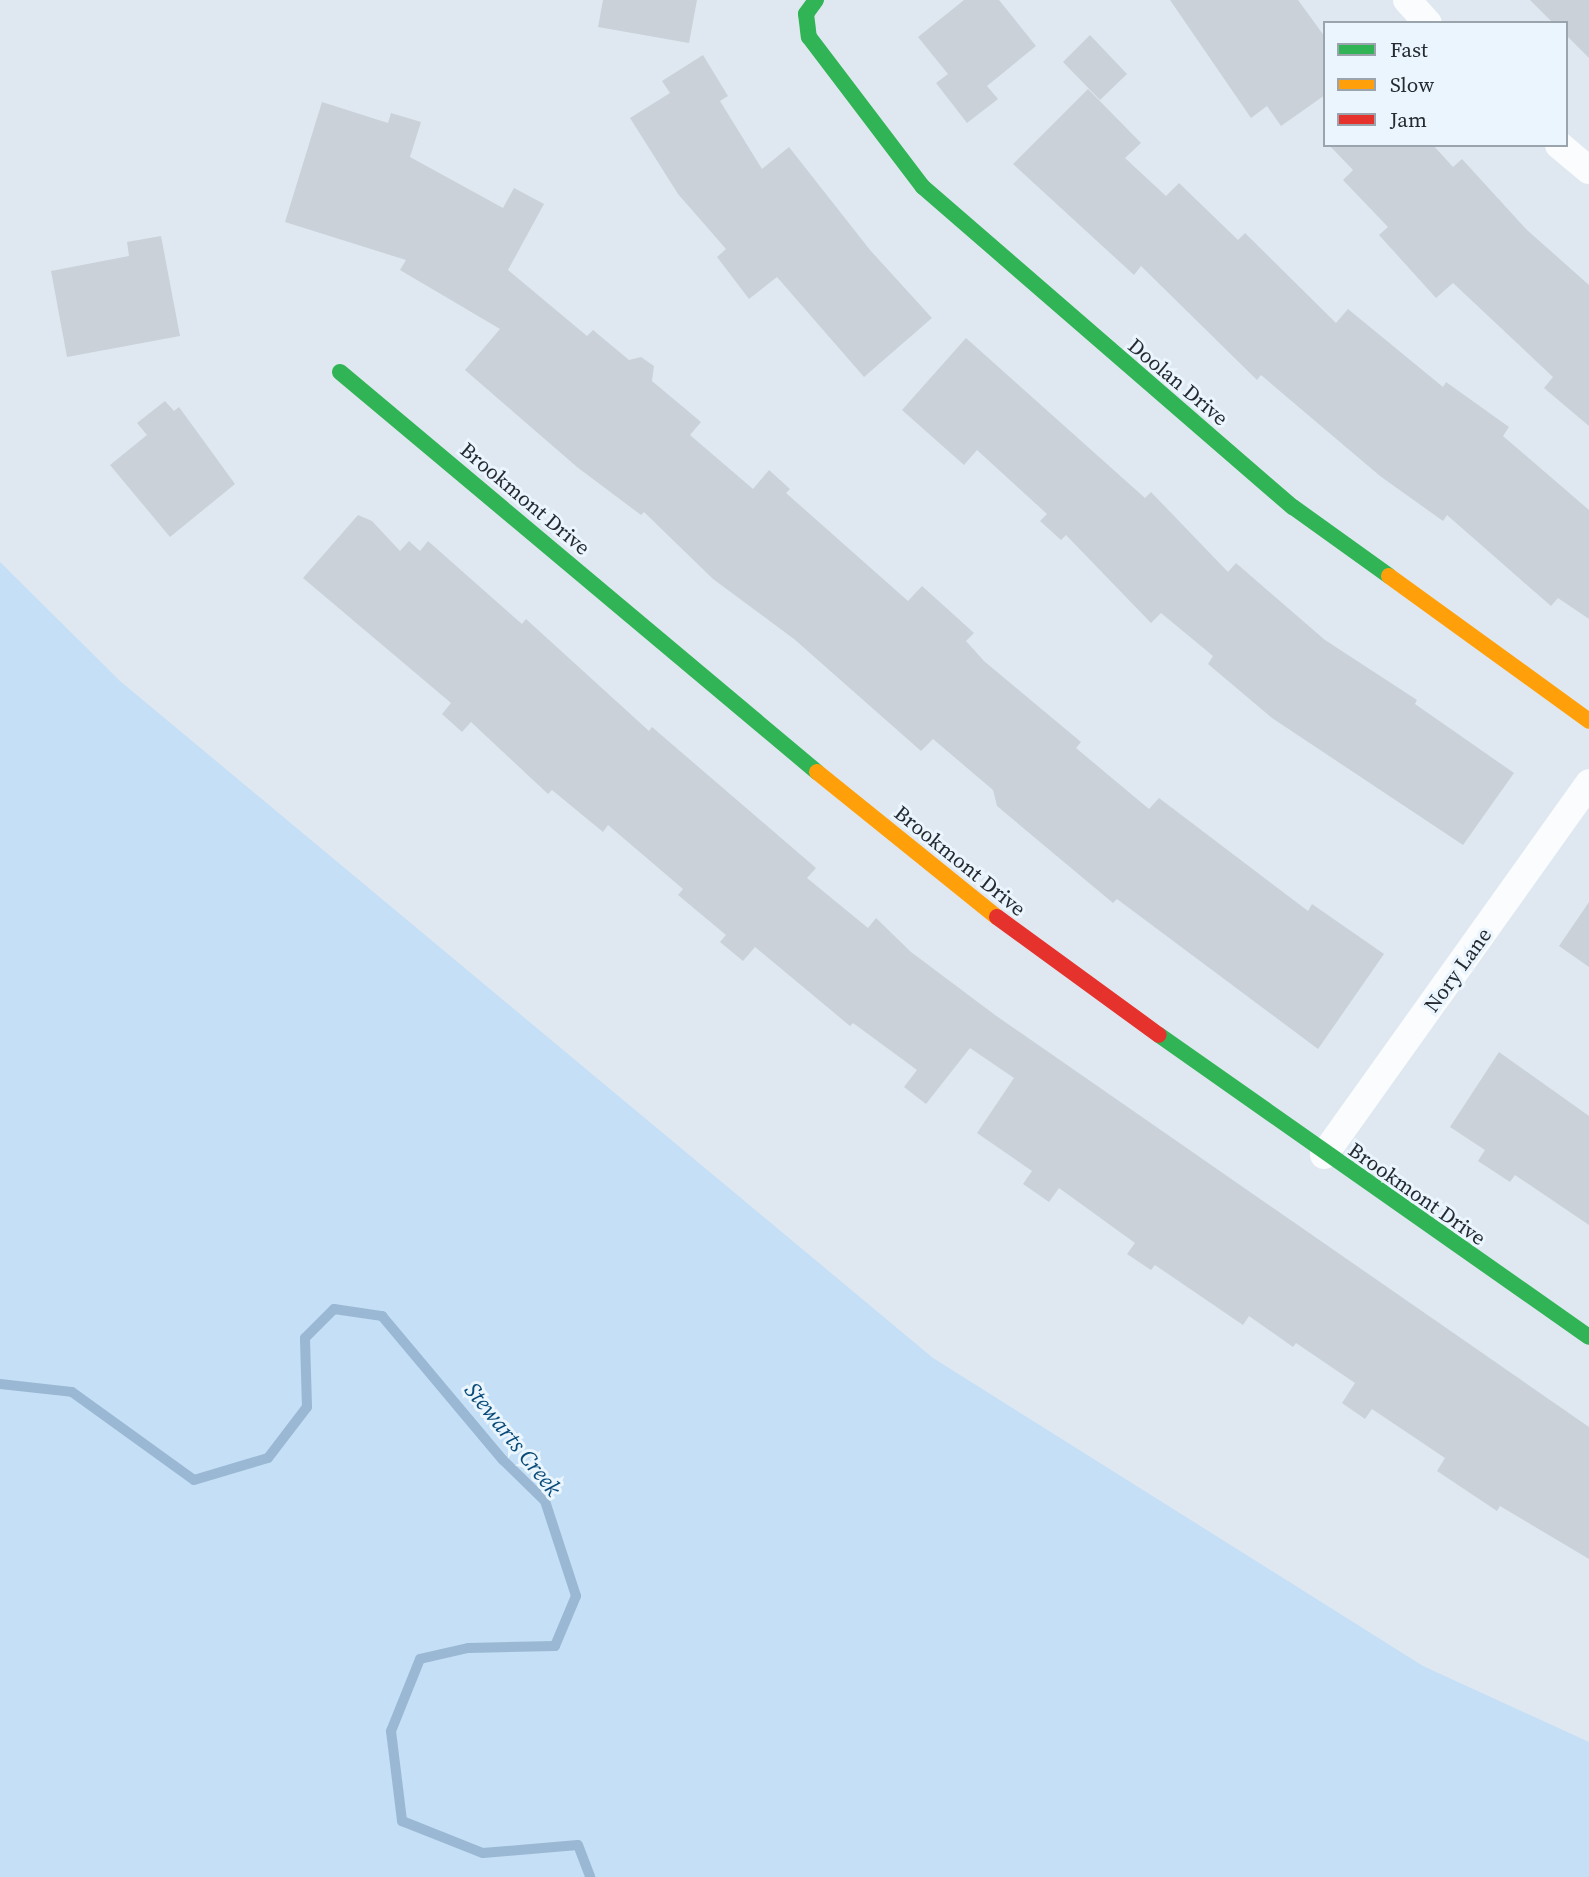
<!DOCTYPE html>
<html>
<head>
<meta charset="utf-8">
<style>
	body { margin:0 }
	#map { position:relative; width:1589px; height:1877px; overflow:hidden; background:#dfe8f0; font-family:"Source Serif 4",serif }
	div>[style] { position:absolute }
	.green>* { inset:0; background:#c4dff6 }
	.stream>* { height:10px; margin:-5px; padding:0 5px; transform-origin:5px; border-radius:5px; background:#9ab8d3 }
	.building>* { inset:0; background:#cad1d8 }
	.street>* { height:28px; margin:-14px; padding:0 14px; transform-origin:14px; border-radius:14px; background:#fafcfd }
	.fast>* { height:16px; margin:-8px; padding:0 8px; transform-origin:8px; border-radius:8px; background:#30b455 }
	.slow>* { height:16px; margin:-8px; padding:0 8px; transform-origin:8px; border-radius:8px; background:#ff9f0a }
	.jam>* { height:16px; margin:-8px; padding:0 8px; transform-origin:8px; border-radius:8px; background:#e5322d }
	span { translate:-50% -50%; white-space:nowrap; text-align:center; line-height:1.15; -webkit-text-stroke:6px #eaf5fe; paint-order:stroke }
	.street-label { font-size:21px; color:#242a30 }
	.water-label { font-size:23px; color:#074a77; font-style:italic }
	.legend { position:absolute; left:1323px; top:21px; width:245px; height:126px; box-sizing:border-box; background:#eaf5fe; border:2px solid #9ba4ac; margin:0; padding:9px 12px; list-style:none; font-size:21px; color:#242a30 }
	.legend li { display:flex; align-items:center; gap:14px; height:35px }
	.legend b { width:35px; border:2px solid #9ba4ac }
</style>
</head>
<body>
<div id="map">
	<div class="green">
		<i style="clip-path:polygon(0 562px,120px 681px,933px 1358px,1423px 1666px,1589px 1742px,1589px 1877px,0 1877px)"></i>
	</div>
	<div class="stream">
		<i style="left:0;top:1384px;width:72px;rotate:6.3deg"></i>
		<i style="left:72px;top:1392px;width:150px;rotate:35.8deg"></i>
		<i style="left:194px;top:1480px;width:77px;rotate:-16.6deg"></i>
		<i style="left:268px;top:1458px;width:64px;rotate:-52.6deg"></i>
		<i style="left:307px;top:1407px;width:69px;rotate:-91.7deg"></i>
		<i style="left:305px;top:1338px;width:41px;rotate:-45deg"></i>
		<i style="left:334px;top:1309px;width:49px;rotate:8.3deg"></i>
		<i style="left:382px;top:1316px;width:188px;rotate:50deg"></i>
		<i style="left:503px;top:1460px;width:59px;rotate:44.3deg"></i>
		<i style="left:545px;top:1501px;width:100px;rotate:71.9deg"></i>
		<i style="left:576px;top:1596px;width:54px;rotate:112.8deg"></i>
		<i style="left:555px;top:1646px;width:87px;rotate:178.7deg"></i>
		<i style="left:468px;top:1648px;width:49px;rotate:167.1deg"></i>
		<i style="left:420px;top:1659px;width:78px;rotate:111.9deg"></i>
		<i style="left:391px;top:1731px;width:91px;rotate:83deg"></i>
		<i style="left:402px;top:1821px;width:87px;rotate:21.6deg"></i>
		<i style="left:483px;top:1853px;width:95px;rotate:-4.8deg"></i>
		<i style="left:578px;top:1845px;width:34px;rotate:69deg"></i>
	</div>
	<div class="building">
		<i style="clip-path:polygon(603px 0,697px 0,689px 43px,598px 27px)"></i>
		<i style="clip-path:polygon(964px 0,999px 0,1036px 46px,987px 86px,998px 99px,967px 123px,936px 83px,948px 74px,918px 37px)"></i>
		<i style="clip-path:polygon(1170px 0,1298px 0,1325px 37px,1325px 95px,1281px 126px,1267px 106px,1251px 118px)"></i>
		<i style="clip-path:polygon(1530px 0,1589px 0,1589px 58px,1566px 35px,1566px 23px,1553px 23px)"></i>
		<i style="clip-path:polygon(1090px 35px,1127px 74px,1100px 100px,1063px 62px)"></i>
		<i style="clip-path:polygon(703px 55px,728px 96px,720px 101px,762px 169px,789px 147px,870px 250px,932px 318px,864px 377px,777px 277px,749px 299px,717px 257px,726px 249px,678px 194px,630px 118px,670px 93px,662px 81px)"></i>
		<i style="clip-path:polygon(1088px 89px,1141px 143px,1125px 158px,1166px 196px,1179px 183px,1238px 240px,1245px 233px,1336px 323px,1348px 309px,1443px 387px,1446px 382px,1509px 427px,1503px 436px,1589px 510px,1589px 619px,1558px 598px,1551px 606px,1447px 515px,1443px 521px,1380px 476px,1261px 375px,1257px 380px,1141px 266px,1134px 275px,1013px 164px)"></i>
		<i style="clip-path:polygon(322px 102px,388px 123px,391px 113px,421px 122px,410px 157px,503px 208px,514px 188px,544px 204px,508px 270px,587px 336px,593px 330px,629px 360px,641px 357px,654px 366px,652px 381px,701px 422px,690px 435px,753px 489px,769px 470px,790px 489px,786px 493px,908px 601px,922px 586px,974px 633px,966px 641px,984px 661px,1081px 742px,1076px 748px,1149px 809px,1159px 798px,1308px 911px,1312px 904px,1384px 954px,1318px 1049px,1117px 899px,1113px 903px,997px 806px,993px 790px,933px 739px,921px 751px,794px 639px,713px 579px,644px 512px,641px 515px,577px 467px,465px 370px,500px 329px,400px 270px,406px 260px,285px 222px)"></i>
		<i style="clip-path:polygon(1329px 145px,1433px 145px,1453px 167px,1462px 159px,1527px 230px,1589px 285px,1589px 426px,1544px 388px,1553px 377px,1453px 283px,1436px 298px,1379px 235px,1388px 227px,1343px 180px,1353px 170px)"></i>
		<i style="clip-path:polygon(161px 236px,180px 336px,67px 357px,51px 271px,129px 256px,127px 242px)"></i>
		<i style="clip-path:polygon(966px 338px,1145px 498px,1151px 492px,1228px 572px,1236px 563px,1325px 640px,1417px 700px,1415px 704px,1514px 773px,1463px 845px,1272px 718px,1208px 664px,1213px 656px,1161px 613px,1151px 623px,1066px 535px,1061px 540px,1040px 521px,1047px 514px,977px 450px,964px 465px,902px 410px)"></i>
		<i style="clip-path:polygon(165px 401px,174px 411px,179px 407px,235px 484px,170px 537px,110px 465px,147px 435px,137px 423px)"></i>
		<i style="clip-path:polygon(358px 515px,372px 521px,400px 551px,409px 541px,420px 551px,428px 541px,522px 624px,526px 619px,649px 731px,652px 727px,816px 868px,807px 878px,868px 928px,876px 918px,911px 952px,995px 1015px,1589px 1427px,1589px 1559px,1500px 1506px,1497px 1511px,1437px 1471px,1445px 1458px,1372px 1409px,1365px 1419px,1342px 1403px,1355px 1383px,1296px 1343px,1293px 1347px,1249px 1316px,1243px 1325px,1155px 1265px,1151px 1270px,1127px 1254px,1135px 1243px,1059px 1188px,1049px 1202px,1023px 1184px,1032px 1171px,977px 1133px,1014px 1078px,970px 1048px,926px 1104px,904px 1087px,917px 1070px,853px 1023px,850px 1026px,755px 947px,743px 961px,720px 942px,726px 935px,678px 895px,683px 889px,608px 825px,603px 832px,552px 790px,548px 794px,471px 722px,462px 732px,442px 714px,451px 703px,303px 578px)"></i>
		<i style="clip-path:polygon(1589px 902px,1589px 967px,1559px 946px)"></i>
		<i style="clip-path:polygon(1499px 1052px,1589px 1116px,1589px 1225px,1515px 1175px,1510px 1182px,1478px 1161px,1485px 1150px,1450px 1127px)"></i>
	</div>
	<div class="street">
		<i style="left:1407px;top:0;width:31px;rotate:48deg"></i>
		<i style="left:1559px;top:145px;width:39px;rotate:40deg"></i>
		<i style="left:1324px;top:1155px;width:457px;rotate:-54.5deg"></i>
	</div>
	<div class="fast">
		<i style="left:816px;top:0;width:17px;rotate:126deg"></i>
		<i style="left:806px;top:14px;width:23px;rotate:83deg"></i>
		<i style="left:809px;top:37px;width:188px;rotate:52.8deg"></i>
		<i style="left:923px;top:187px;width:489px;rotate:40.9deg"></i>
		<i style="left:1293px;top:507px;width:118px;rotate:35.7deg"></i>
		<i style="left:340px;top:372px;width:623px;rotate:39.98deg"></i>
		<i style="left:1159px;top:1035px;width:525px;rotate:35.08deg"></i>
	</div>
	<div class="slow">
		<i style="left:1389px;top:576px;width:247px;rotate:35.9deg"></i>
		<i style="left:817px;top:772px;width:231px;rotate:38.9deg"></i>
	</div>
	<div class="jam">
		<i style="left:997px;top:917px;width:200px;rotate:36.1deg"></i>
	</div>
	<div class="street-label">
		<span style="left:1178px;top:382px;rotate:40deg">Doolan Drive</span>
		<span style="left:525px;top:499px;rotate:40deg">Brookmont Drive</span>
		<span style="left:960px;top:861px;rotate:39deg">Brookmont Drive</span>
		<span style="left:1458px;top:970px;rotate:-54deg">Nory Lane</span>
		<span style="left:1417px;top:1194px;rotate:35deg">Brookmont Drive</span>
	</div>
	<div class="water-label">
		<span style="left:513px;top:1439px;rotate:51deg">Stewarts Creek</span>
	</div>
	<ul class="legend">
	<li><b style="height:9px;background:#30b455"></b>Fast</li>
	<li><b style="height:9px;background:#ff9f0a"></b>Slow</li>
	<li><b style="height:9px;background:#e5322d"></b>Jam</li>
	</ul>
</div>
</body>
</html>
